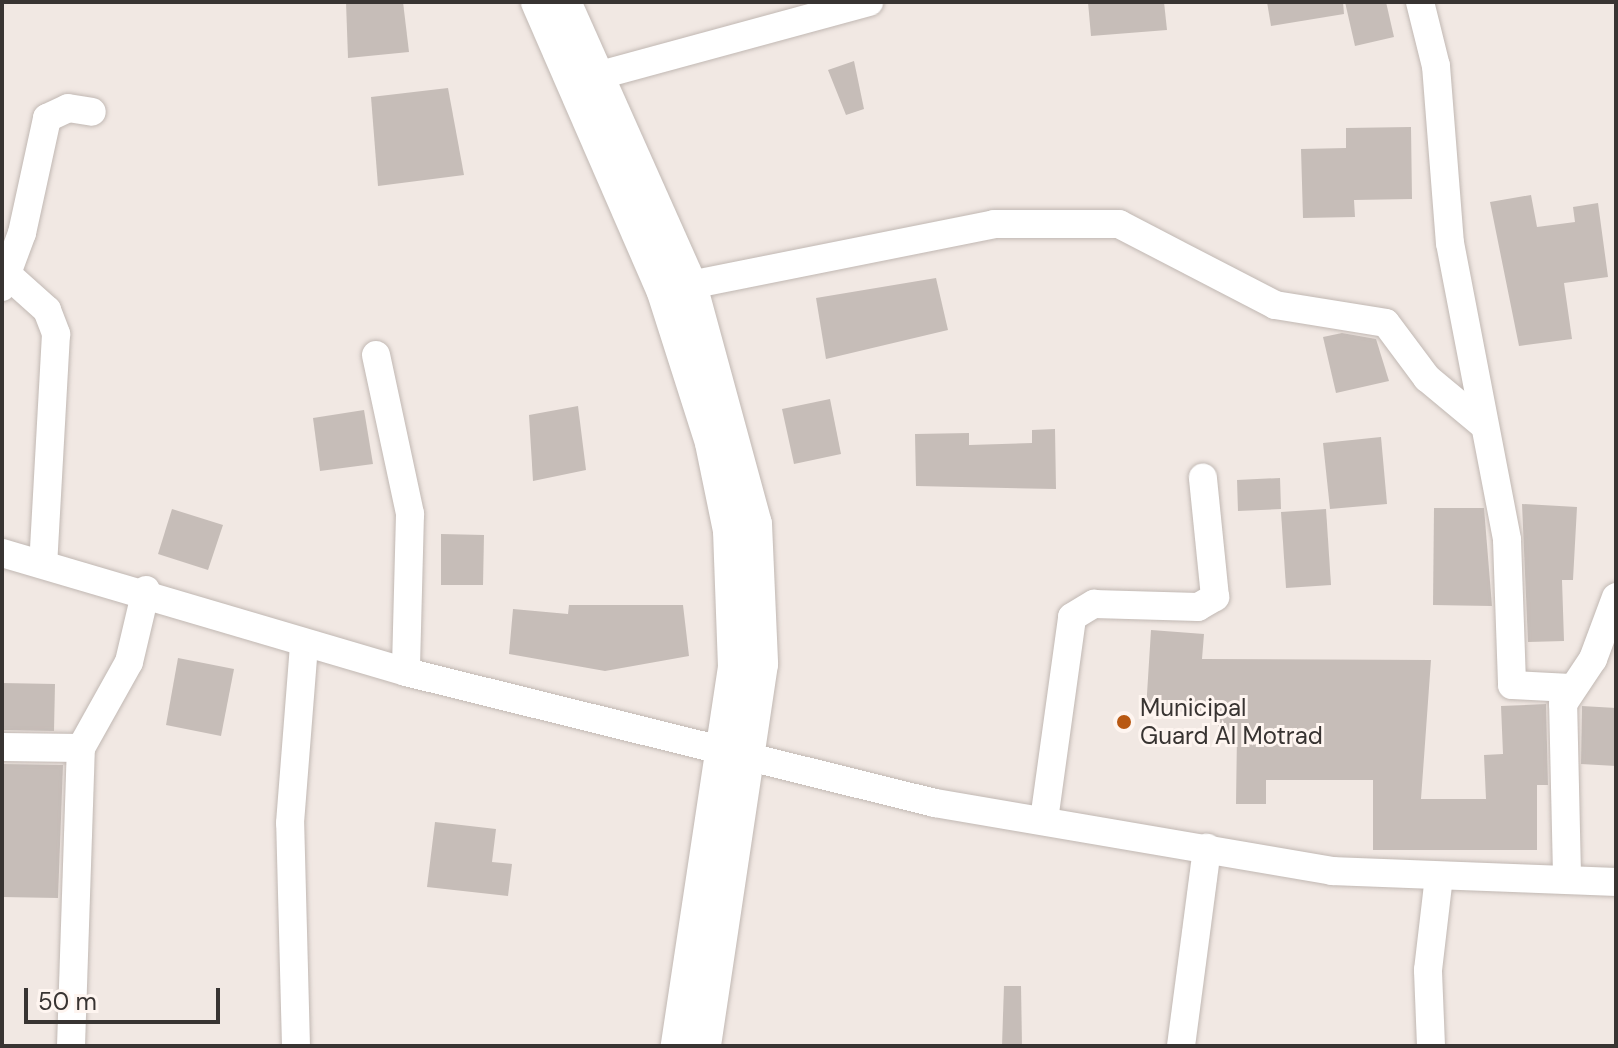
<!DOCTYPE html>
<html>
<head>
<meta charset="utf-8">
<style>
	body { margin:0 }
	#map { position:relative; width:1618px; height:1048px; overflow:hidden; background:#f1e8e3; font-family:"DM Sans",sans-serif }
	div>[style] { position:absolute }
	.building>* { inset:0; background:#c6bdb8 }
	.roads { filter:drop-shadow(0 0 2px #c1b8b3) drop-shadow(0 0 2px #c1b8b3) }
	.minor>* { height:28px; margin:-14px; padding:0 14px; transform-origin:14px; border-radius:14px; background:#fff }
	.major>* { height:34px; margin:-17px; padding:0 17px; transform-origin:17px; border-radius:17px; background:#fff }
	.dots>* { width:22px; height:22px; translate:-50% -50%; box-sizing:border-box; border:4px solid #fef5f0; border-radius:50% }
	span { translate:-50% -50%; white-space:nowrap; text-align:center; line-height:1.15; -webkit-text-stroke:6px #fef5f0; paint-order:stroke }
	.poi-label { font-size:24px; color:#383432 }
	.left { translate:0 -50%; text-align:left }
	.frame { position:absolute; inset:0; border:4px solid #383432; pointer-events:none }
	.scale { position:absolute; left:24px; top:988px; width:196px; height:36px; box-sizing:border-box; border:4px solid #383432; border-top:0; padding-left:10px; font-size:24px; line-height:28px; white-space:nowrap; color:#383432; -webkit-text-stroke:6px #fef5f0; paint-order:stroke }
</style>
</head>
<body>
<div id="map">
	<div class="building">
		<i style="clip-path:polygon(346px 2px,403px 2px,409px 52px,348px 58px)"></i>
		<i style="clip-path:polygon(1088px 2px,1164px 2px,1167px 30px,1091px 36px)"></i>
		<i style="clip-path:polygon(1267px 2px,1343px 2px,1344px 14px,1271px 26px)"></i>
		<i style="clip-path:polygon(1345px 2px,1386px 2px,1394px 37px,1355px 46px)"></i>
		<i style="clip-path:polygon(854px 61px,864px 109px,846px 115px,828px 70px)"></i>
		<i style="clip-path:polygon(448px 88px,464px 175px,378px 186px,371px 97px)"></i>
		<i style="clip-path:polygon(1411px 127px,1412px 199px,1354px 200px,1355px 217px,1303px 218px,1301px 149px,1346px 148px,1346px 128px)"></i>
		<i style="clip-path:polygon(1531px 195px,1537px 227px,1575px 222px,1573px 207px,1598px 203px,1608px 277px,1564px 283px,1572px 339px,1519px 346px,1490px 202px)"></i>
		<i style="clip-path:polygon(936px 278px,948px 330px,826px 359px,816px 298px)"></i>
		<i style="clip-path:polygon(1342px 333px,1376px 339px,1389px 381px,1336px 393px,1323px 337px)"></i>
		<i style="clip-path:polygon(830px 399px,841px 454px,794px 464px,782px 409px)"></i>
		<i style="clip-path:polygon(578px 406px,586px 470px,533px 481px,529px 415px)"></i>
		<i style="clip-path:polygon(364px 410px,373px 464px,320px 471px,313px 418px)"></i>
		<i style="clip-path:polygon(1055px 429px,1056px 489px,916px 486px,915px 434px,969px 433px,969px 445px,1032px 443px,1032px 430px)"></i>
		<i style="clip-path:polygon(1381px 437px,1387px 504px,1330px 509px,1323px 443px)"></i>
		<i style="clip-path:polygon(1280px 478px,1281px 509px,1238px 511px,1237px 480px)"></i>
		<i style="clip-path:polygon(1522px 504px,1577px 507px,1573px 580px,1562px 580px,1564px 641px,1528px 642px)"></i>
		<i style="clip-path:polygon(1434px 508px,1484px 508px,1492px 606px,1433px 605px)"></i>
		<i style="clip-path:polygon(172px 509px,223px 525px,208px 570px,158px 554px)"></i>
		<i style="clip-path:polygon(1326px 509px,1331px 585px,1286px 588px,1281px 512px)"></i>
		<i style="clip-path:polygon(441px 534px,484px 535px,483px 585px,441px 585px)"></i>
		<i style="clip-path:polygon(569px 605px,683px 605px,689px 656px,605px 671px,509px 654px,513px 609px,568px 614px)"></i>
		<i style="clip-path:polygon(1151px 630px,1204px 634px,1202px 659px,1431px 660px,1421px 799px,1486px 799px,1484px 755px,1503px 754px,1501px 706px,1546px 704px,1548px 785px,1537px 785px,1537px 850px,1373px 850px,1373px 780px,1266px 780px,1266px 804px,1236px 804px,1237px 733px,1218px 733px,1218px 714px,1146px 710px)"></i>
		<i style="clip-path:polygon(178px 658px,234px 669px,221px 736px,166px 725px)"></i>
		<i style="clip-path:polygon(2px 683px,55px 684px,54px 731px,2px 730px)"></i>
		<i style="clip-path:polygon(1582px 706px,1616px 708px,1616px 766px,1581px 764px)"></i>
		<i style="clip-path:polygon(2px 764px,63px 765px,58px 898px,2px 897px)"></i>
		<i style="clip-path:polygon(435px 822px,496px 829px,492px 862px,512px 864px,508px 896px,427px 887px)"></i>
		<i style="clip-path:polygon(1004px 986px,1021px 986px,1022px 1046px,1002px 1046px)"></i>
	</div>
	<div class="roads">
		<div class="minor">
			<i style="left:1420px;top:2px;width:66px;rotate:76deg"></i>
			<i style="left:1436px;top:66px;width:178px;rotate:85.5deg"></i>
			<i style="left:1450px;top:243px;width:302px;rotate:79.1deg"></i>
			<i style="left:1507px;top:540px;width:145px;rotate:88deg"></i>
			<i style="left:1512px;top:685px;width:59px;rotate:2.9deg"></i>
			<i style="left:600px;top:75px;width:279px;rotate:-15.2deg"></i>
			<i style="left:9px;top:276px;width:51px;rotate:41.8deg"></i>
			<i style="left:47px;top:310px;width:26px;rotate:69deg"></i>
			<i style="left:56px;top:334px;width:229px;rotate:93.2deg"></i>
			<i style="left:690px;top:285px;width:310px;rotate:-11.3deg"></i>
			<i style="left:994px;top:224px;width:125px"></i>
			<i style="left:1119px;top:224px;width:176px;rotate:27.4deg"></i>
			<i style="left:1275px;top:305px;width:112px;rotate:9.2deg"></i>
			<i style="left:1386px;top:323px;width:69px;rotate:53.3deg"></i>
			<i style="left:1427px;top:378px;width:70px;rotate:39.8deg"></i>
			<i style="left:2px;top:287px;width:58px;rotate:-69.7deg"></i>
			<i style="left:22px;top:233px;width:118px;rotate:-77.7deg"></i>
			<i style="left:47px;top:118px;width:23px;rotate:-25deg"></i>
			<i style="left:68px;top:108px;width:24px;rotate:9deg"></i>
			<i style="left:376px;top:355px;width:163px;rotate:77.9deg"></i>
			<i style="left:410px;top:514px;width:158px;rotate:91.5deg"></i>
			<i style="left:2px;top:553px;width:421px;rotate:16.4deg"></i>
			<i style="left:406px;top:672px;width:545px;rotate:13.91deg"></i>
			<i style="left:935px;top:803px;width:403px;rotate:9.7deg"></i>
			<i style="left:1332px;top:871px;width:284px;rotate:2.2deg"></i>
			<i style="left:2px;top:747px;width:79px;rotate:0.7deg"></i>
			<i style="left:81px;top:748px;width:98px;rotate:-60.8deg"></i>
			<i style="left:129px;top:662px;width:74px;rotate:-76.7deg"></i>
			<i style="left:1044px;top:820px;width:205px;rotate:-82.1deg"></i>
			<i style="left:1072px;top:617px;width:26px;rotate:-31deg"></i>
			<i style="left:1094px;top:604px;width:104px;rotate:1.7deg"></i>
			<i style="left:1198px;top:607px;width:20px;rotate:-30deg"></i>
			<i style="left:1215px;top:597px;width:120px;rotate:-95.8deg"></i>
			<i style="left:1567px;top:875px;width:171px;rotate:-91.3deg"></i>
			<i style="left:1563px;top:704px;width:54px;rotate:-56.3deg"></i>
			<i style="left:1593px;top:659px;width:66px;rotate:-69.6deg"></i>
			<i style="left:71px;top:1046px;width:298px;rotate:-88.1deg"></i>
			<i style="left:296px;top:1046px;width:223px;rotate:-91.5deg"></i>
			<i style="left:290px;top:823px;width:180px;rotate:-85.5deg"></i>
			<i style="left:1181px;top:1046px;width:200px;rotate:-82.5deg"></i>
			<i style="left:1431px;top:1046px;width:76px;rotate:-92.3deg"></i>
			<i style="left:1428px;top:970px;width:94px;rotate:-83.3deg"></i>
		</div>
		<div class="major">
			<i style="left:538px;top:2px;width:313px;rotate:66.5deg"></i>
			<i style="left:663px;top:289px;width:162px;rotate:72.3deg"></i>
			<i style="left:712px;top:443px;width:90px;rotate:78.4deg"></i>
			<i style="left:730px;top:531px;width:136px;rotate:87.9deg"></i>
			<i style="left:735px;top:667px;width:383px;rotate:98.6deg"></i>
			<i style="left:564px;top:2px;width:310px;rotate:66deg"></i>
			<i style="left:690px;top:285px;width:248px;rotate:74.8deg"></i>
			<i style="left:755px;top:524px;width:140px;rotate:87.5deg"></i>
			<i style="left:761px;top:664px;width:386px;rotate:98.5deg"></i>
		</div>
	</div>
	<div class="dots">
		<i style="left:1124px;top:722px;background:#b85812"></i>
	</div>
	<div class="poi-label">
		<span class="left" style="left:1140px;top:722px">Municipal<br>Guard Al Motrad</span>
	</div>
	<div class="frame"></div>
	<div class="scale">50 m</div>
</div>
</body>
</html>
